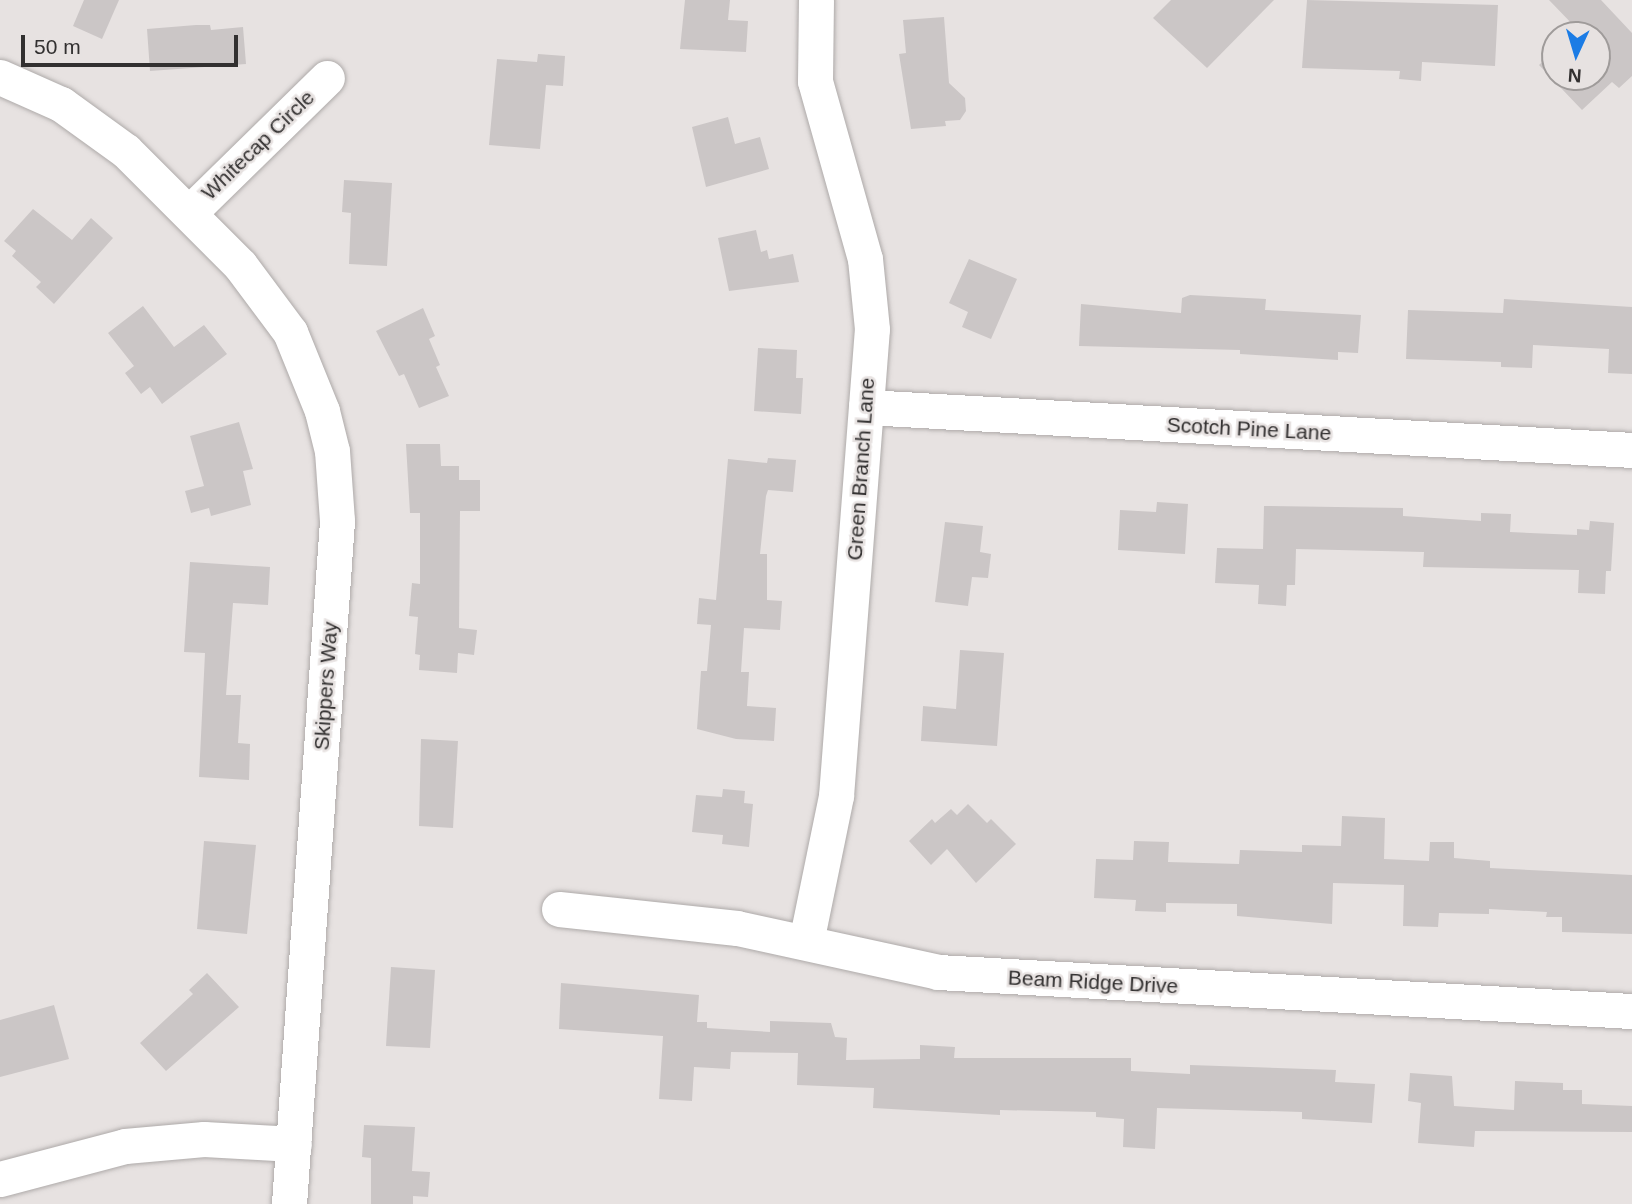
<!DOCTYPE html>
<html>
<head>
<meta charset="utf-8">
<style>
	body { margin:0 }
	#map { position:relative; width:1632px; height:1204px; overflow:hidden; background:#e7e2e1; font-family:Arial,sans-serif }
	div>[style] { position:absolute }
	.building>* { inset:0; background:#cbc6c6 }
	.roads { filter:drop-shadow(0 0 2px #aeaaa9) drop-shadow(0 0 2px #aeaaa9) }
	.street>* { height:35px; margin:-17.5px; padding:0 17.5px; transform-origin:17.5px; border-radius:17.5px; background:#fff }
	span { translate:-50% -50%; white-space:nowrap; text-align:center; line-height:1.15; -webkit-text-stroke:5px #e7e2e1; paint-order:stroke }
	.street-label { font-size:21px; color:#323030 }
	.north { position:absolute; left:1541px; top:21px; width:70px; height:70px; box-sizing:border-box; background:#e7e2e1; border:2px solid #9f9b9a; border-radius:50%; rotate:184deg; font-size:19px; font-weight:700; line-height:28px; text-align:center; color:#323030 }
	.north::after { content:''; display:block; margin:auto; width:24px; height:32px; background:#1b7ce5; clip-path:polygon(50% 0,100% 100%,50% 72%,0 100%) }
	.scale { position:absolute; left:21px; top:35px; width:217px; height:32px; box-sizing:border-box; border:4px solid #323030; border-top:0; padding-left:9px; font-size:21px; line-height:24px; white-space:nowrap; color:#323030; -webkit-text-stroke:5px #e7e2e1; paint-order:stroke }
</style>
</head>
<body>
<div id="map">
	<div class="building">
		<i style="clip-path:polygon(84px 0,119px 0,102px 39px,73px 26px)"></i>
		<i style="clip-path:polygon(685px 0,730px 0,728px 20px,748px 21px,746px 52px,680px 49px)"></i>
		<i style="clip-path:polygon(1171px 0,1274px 0,1207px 68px,1153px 18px)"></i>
		<i style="clip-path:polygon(1307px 0,1498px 5px,1495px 66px,1422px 62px,1421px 81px,1399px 79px,1400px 71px,1302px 68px)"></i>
		<i style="clip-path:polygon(1549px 0,1601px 0,1632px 33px,1632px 76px,1619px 88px,1612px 82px,1582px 110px,1539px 65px,1555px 50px,1555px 77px,1597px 77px,1597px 35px,1571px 35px,1577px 29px)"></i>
		<i style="clip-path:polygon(944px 17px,949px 83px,965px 98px,966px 111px,960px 120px,945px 121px,946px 126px,911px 129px,899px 54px,906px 53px,903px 20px)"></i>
		<i style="clip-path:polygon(196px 25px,210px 25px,211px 30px,243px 27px,246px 64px,150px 71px,147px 29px)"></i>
		<i style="clip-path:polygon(538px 54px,565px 56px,563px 86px,546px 85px,540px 149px,489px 145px,497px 59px,537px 62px)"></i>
		<i style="clip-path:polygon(728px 117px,735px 144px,760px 137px,769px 169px,706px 187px,692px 127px)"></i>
		<i style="clip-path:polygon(344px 180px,392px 183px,387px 266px,349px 264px,351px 213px,342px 212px)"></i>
		<i style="clip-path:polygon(33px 209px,72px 240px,91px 218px,113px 238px,54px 304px,36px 287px,41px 282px,12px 256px,16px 251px,4px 241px)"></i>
		<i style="clip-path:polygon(756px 230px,761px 252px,767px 250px,769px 259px,793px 254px,799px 282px,729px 291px,718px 238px)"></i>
		<i style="clip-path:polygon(969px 259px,1017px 279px,991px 339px,962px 327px,968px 312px,949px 303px)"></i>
		<i style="clip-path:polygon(1190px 295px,1266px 299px,1265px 310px,1361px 315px,1358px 353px,1338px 352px,1338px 360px,1240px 354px,1240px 350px,1079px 346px,1081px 304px,1181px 313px,1182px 298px)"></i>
		<i style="clip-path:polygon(1504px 299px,1632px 307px,1632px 374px,1608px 373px,1609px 349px,1533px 345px,1532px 368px,1501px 367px,1501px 362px,1406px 359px,1408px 310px,1503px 313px)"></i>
		<i style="clip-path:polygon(143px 306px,174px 347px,204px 325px,227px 354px,162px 404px,150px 387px,141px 394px,125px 373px,134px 366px,108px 333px)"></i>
		<i style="clip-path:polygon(423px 308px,435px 336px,429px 339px,440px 365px,436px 367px,449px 396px,419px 408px,404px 374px,399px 376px,376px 331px)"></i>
		<i style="clip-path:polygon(758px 348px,797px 350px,796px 378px,803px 378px,801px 414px,754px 411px)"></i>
		<i style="clip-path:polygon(239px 422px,253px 469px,243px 471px,251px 505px,211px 516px,209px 508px,191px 513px,185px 491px,204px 486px,190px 436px)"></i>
		<i style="clip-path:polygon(406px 444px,440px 444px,441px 466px,459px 466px,459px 480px,480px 480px,480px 511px,460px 511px,459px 628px,477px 630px,474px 655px,458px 653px,457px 673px,419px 670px,420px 655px,415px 654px,418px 617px,409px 616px,412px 583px,420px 584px,420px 513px,410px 513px)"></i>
		<i style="clip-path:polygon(768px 458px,796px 460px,793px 492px,768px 490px,766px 496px,760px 554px,767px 554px,767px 600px,782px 601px,780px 630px,744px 628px,741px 672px,749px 672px,747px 706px,776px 708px,774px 741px,736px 739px,697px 729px,701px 671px,707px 671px,711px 625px,697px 624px,699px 598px,716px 600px,728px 459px,767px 463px)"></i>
		<i style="clip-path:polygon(1157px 502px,1188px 504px,1185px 554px,1118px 550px,1120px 510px,1156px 512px)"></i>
		<i style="clip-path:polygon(1264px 506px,1403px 508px,1403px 516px,1481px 521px,1481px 513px,1511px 514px,1510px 532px,1577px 535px,1577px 529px,1589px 530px,1590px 521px,1614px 523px,1611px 571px,1606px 571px,1605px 594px,1578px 593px,1579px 570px,1423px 567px,1424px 552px,1296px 549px,1295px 585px,1287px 585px,1286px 606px,1258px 604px,1259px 585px,1215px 583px,1217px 548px,1263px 549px)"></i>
		<i style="clip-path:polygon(945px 522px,983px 526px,980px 552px,991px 554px,988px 578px,972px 577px,968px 606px,935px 602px)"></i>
		<i style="clip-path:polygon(190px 562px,270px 567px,268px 605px,233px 603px,226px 695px,241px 695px,238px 743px,250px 744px,249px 780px,199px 777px,205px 653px,184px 652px)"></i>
		<i style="clip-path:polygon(960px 650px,1004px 653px,997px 746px,921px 741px,923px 706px,956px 709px)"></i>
		<i style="clip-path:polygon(421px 739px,458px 741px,453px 828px,419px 826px)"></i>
		<i style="clip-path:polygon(723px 789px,745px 791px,744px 803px,753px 804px,749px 847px,722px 844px,723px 835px,692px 832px,696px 795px,722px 797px)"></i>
		<i style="clip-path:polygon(968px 804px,987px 823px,991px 819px,1016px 844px,976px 883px,947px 849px,931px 865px,909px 841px,932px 819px,935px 823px,951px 809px,957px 815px)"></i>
		<i style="clip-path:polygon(1342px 816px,1385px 818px,1384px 859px,1429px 861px,1430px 842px,1454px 842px,1454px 858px,1490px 861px,1490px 868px,1632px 875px,1632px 934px,1562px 932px,1562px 917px,1546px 917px,1547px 912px,1489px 909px,1489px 914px,1439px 913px,1438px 927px,1403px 926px,1404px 885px,1333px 883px,1332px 924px,1237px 916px,1237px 904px,1166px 903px,1166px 912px,1135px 911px,1136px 900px,1094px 898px,1096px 859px,1133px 860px,1134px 841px,1169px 842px,1168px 862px,1239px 864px,1240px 850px,1302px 852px,1302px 845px,1341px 846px)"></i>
		<i style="clip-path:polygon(204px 841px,256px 845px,247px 934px,197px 929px)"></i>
		<i style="clip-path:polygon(391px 967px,435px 970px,430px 1048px,386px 1046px)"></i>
		<i style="clip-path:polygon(207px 973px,239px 1007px,166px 1071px,140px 1043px,193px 994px,189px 990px)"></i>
		<i style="clip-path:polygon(561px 983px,699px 995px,697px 1022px,707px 1022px,707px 1028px,770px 1032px,770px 1021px,831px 1023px,835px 1037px,847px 1038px,846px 1060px,920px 1059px,920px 1045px,955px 1047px,954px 1058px,1131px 1058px,1131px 1071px,1190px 1074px,1190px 1065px,1336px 1070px,1335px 1082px,1375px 1084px,1372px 1123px,1302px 1119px,1302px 1112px,1157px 1108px,1155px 1149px,1123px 1147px,1124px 1119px,1096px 1117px,1096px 1112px,1000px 1110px,1000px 1115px,873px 1108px,874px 1088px,797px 1085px,798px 1053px,731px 1052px,730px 1069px,694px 1067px,692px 1101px,659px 1099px,663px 1036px,559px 1029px)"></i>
		<i style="clip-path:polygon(54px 1005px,69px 1059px,0 1077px,0 1020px)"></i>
		<i style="clip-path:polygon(1410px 1073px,1452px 1076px,1454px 1106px,1514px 1110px,1515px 1081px,1563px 1083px,1563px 1090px,1582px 1090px,1582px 1104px,1632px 1106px,1632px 1132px,1475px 1131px,1474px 1147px,1418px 1143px,1421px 1103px,1408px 1101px)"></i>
		<i style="clip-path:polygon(364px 1125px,415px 1127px,412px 1171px,430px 1172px,428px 1197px,413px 1196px,413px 1204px,371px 1204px,371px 1158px,362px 1157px)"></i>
	</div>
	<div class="roads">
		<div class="street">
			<i style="left:0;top:77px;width:67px;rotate:23.9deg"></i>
			<i style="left:61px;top:104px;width:80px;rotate:35.9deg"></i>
			<i style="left:126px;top:151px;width:161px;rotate:45deg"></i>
			<i style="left:240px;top:265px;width:84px;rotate:53.3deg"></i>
			<i style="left:290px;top:332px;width:85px;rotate:67.9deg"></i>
			<i style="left:322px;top:411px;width:41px;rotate:76deg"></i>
			<i style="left:332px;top:451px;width:70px;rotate:85.9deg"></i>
			<i style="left:337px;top:521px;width:685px;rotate:94.02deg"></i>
			<i style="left:189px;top:213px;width:193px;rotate:-44.4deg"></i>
			<i style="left:866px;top:407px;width:767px;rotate:3.21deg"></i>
			<i style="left:559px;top:909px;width:179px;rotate:6.1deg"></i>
			<i style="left:737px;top:928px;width:206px;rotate:12.3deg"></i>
			<i style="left:938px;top:972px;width:695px;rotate:3.22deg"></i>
			<i style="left:806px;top:942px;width:149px;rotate:-78.4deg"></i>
			<i style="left:836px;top:796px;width:468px;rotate:-85.6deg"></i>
			<i style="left:872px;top:329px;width:70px;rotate:-95.7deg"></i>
			<i style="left:865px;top:259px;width:185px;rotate:-105.7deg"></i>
			<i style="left:815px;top:81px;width:81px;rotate:-89.3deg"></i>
			<i style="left:0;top:1179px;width:129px;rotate:-14.8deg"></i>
			<i style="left:125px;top:1146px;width:79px;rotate:-5.1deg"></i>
			<i style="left:204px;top:1139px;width:90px;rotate:3.2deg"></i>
		</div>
	</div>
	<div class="street-label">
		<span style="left:258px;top:145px;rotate:-44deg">Whitecap Circle</span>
		<span style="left:1249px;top:429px;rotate:3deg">Scotch Pine Lane</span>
		<span style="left:861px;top:469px;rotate:-86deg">Green Branch Lane</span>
		<span style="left:326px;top:686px;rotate:-86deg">Skippers Way</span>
		<span style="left:1093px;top:982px;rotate:3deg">Beam Ridge Drive</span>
	</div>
	<div class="north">N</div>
	<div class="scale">50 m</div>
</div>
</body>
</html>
